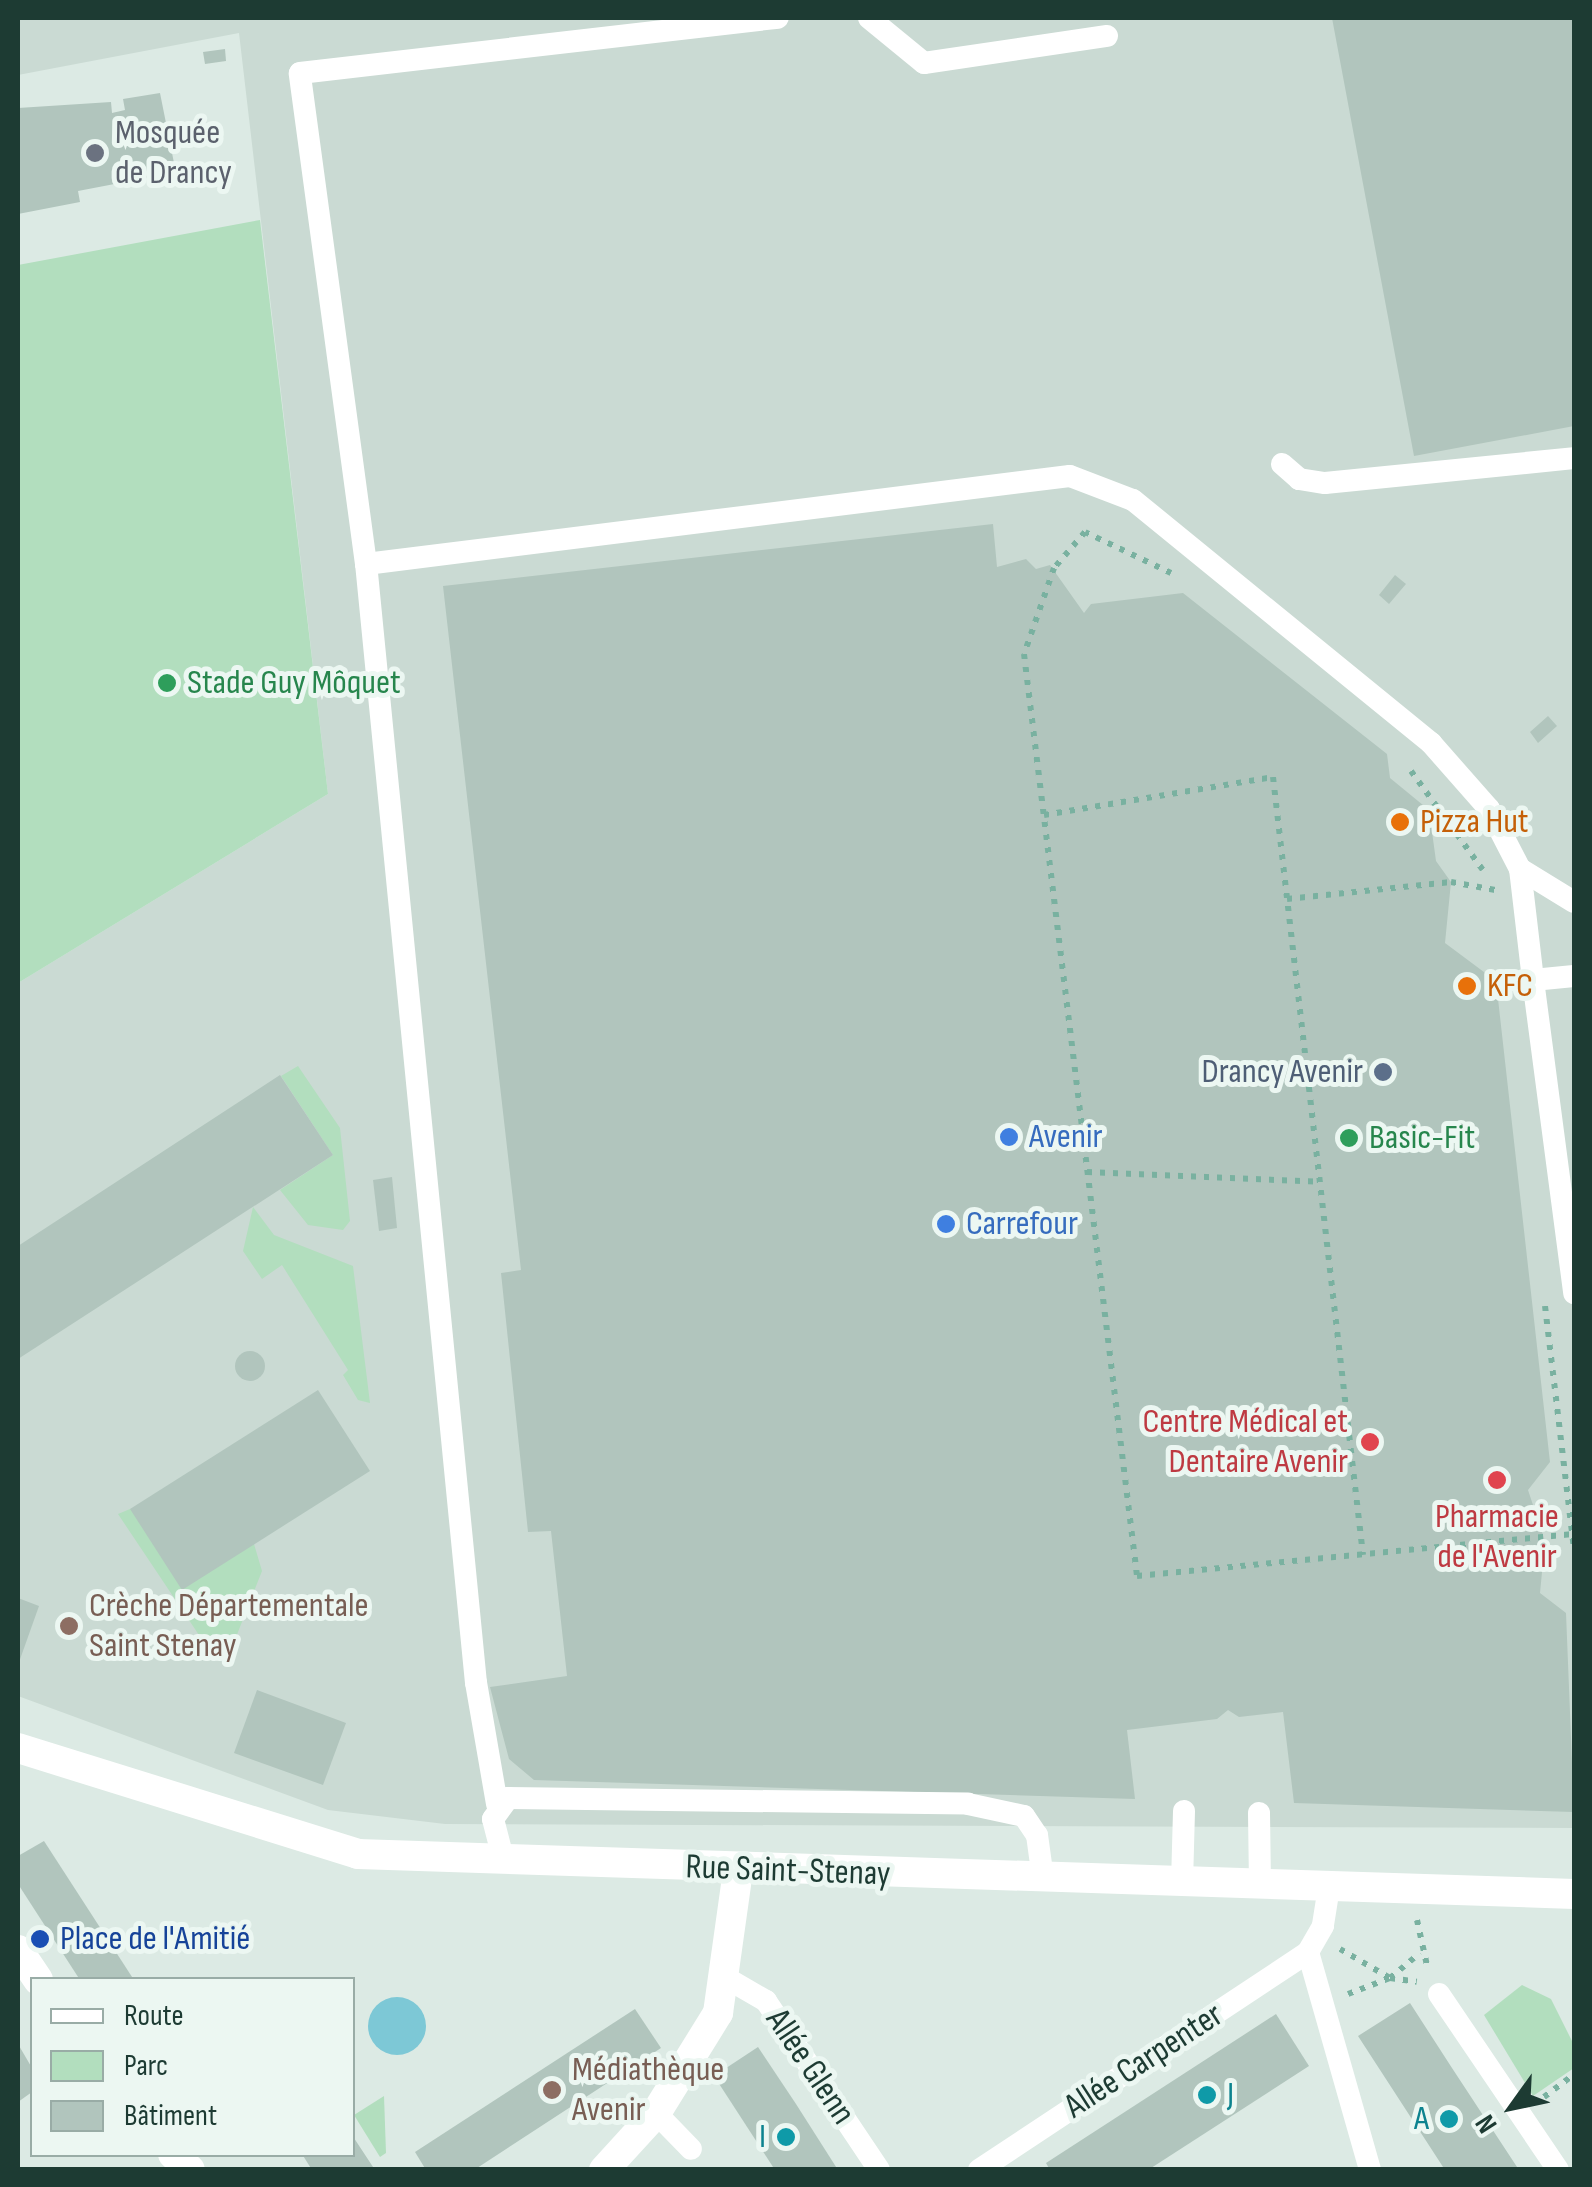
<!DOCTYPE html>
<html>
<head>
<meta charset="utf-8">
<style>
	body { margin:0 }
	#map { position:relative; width:1592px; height:2187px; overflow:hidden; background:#dceae4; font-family:"Sofia Sans Condensed",sans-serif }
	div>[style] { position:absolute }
	.built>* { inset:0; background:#cadad3 }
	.green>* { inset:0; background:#b2debe }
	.water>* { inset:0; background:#7dc8d6 }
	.round { border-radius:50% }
	.building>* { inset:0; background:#b1c5bd }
	.path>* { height:6px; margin-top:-3px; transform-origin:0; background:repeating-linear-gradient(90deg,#79b1a0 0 5px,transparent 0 13px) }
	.service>* { height:22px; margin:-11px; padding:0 11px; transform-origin:11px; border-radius:11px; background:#fff }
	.minor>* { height:30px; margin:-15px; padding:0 15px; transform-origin:15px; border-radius:15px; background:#fff }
	.dots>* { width:28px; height:28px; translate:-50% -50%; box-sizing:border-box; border:5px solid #ecf7f2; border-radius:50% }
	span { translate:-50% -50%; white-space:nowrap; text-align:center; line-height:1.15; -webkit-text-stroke:10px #ecf7f2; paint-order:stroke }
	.worship-label { font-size:35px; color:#5b616d }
	.left { translate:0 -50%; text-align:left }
	.leisure-label { font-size:35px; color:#27864d }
	.food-label { font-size:35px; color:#c56008 }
	.service-label { font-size:35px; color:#4e5e75 }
	.right { translate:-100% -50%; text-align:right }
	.shop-label { font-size:35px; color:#366cbe }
	.health-label { font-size:35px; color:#be3a42 }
	.education-label { font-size:35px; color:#785e54 }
	.street-label { font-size:35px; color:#1d3b33 }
	.transit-label { font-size:35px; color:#164399 }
	.culture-label { font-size:35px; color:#0d838f }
	.frame { position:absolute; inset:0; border:20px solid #1d3b33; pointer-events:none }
	.legend { position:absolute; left:30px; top:1977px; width:325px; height:180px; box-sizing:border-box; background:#ecf7f2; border:2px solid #99aca6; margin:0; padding:12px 18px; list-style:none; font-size:30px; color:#1d3b33 }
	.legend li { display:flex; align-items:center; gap:20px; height:50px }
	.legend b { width:50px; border:2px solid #99aca6 }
	.north { position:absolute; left:1462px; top:2057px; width:100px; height:100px; -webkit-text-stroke:8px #ecf7f2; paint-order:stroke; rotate:237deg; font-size:28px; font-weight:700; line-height:40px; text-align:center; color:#1d3b33 }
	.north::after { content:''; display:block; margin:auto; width:35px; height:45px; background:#1d3b33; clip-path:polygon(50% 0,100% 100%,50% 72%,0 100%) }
</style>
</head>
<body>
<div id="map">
	<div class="built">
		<i style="clip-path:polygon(18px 18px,1574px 18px,1574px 1828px,445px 1824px,328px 1810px,18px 1696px,18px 983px,328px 794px,239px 33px,18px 75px)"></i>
	</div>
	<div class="green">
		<i style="clip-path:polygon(260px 220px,328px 794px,18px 983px,18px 265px)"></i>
		<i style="clip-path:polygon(298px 1066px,340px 1128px,350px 1221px,343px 1230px,308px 1225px,280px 1190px,333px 1155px,281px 1076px)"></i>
		<i style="clip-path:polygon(253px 1207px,274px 1235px,353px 1266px,370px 1403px,358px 1400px,343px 1375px,348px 1370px,282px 1265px,262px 1279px,243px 1251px)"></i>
		<i style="clip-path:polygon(130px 1509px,254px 1544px,262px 1571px,227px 1660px,213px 1656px,118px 1514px)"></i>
		<i style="clip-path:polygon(1522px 1985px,1551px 1999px,1574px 2045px,1574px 2068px,1533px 2096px,1484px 2015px)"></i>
		<i style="clip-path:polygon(384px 2096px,386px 2153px,380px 2157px,354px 2115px)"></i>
	</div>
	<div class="water">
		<i class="round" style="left:368px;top:1997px;width:58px;height:58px"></i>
	</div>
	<div class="building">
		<i style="clip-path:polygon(1332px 18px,1574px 18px,1574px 426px,1414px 456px)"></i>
		<i style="clip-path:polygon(225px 49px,226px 61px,205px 64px,203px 52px)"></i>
		<i style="clip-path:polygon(160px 93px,176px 173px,138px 180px,137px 170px,124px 172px,125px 182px,78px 191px,80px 202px,18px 214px,18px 108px,111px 102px,112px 113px,125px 110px,123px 99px)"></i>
		<i style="clip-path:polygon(993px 524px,997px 567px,1026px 559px,1036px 569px,1050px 565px,1084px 613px,1091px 604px,1183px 593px,1387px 754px,1390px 778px,1429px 810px,1436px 861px,1451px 882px,1445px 943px,1496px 981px,1550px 1462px,1528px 1490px,1545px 1541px,1540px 1593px,1566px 1613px,1574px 1812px,1294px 1803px,1283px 1712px,1239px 1717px,1228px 1710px,1217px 1719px,1127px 1730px,1135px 1799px,534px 1780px,509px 1759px,490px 1687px,567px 1676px,551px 1531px,528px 1532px,501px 1273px,521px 1270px,443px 586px)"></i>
		<i style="clip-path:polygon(1395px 575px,1406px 584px,1389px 604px,1379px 595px)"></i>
		<i style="clip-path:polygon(1548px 716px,1557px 726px,1538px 743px,1530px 732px)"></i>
		<i style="clip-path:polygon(280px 1075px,333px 1155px,18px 1359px,18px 1246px)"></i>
		<i style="clip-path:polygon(392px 1177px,397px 1228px,379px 1231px,373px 1180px)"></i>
		<i class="round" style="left:235px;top:1351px;width:30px;height:30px"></i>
		<i style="clip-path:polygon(318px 1390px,370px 1471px,182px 1590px,130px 1509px)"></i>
		<i style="clip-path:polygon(18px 1598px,39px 1606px,18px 1665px)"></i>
		<i style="clip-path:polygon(257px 1690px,346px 1723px,323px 1785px,234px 1753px)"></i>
		<i style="clip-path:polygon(44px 1841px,134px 1980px,80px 1980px,18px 1884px,18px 1856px)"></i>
		<i style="clip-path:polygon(1410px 2003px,1452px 2068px,1519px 2170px,1445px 2170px,1358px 2036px)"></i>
		<i style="clip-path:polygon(635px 2009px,661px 2048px,474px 2170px,426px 2170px,415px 2152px)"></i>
		<i style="clip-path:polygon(1276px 2014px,1309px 2066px,1148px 2170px,1050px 2170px,1046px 2163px)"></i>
		<i style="clip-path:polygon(18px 2044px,32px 2068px,32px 2092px,18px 2102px)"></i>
		<i style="clip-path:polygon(758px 2047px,796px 2104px,838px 2170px,775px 2170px,714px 2076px)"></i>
		<i style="clip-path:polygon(352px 2135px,375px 2170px,312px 2170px,302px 2154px,352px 2154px)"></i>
	</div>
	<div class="path">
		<i style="left:1171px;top:573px;width:95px;rotate:-154.5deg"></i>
		<i style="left:1085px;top:532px;width:48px;rotate:130.7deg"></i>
		<i style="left:1054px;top:568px;width:91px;rotate:109.2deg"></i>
		<i style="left:1024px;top:654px;width:929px;rotate:83.01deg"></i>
		<i style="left:1137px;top:1576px;width:438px;rotate:-5.5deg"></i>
		<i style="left:1411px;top:771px;width:122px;rotate:54deg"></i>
		<i style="left:1044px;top:815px;width:232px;rotate:-9.4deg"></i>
		<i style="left:1273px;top:777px;width:783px;rotate:83.4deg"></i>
		<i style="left:1287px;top:899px;width:165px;rotate:-5.9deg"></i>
		<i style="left:1451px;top:882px;width:45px;rotate:10.3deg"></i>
		<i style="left:1087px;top:1172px;width:234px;rotate:2.4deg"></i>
		<i style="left:1545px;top:1306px;width:244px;rotate:83.2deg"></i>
		<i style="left:1417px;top:1920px;width:51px;rotate:77.6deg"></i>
		<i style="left:1340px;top:1949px;width:58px;rotate:30.1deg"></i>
		<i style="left:1390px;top:1978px;width:39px;rotate:-40deg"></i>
		<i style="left:1348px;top:1994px;width:45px;rotate:-20.9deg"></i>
		<i style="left:1390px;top:1978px;width:27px;rotate:8deg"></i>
		<i style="left:1544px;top:2097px;width:38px;rotate:-37deg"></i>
	</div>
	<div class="service">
		<i style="left:869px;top:18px;width:71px;rotate:39.3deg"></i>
		<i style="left:924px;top:63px;width:185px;rotate:-8.4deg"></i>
		<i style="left:1282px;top:464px;width:23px;rotate:41deg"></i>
		<i style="left:1299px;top:479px;width:26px;rotate:9deg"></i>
		<i style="left:1325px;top:483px;width:250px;rotate:-5.7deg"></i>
		<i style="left:366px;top:564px;width:709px;rotate:-7.13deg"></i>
		<i style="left:1070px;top:476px;width:67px;rotate:20.9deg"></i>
		<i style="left:1133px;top:500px;width:385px;rotate:39.2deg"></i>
		<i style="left:1431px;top:743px;width:88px;rotate:48.7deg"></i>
		<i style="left:1489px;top:809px;width:68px;rotate:62.7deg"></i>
		<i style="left:1520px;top:869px;width:112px;rotate:83.3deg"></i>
		<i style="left:1533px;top:980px;width:41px;rotate:-5.6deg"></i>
		<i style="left:1520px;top:869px;width:63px;rotate:31.4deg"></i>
		<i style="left:1533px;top:980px;width:316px;rotate:82.5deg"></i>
		<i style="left:497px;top:1804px;width:123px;rotate:-99.8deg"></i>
		<i style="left:476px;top:1683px;width:1124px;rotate:-95.61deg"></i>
		<i style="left:366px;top:564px;width:495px;rotate:-97.7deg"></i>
		<i style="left:300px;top:73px;width:481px;rotate:-6.6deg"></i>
		<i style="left:1259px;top:1813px;width:72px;rotate:89.2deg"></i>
		<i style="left:503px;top:1858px;width:40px;rotate:-104.4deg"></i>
		<i style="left:493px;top:1819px;width:26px;rotate:-54deg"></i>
		<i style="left:508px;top:1798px;width:460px;rotate:0.7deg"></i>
		<i style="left:968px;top:1804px;width:57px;rotate:12.1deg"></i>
		<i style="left:1024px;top:1816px;width:23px;rotate:56deg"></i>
		<i style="left:1037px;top:1835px;width:44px;rotate:82.2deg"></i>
		<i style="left:1182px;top:1883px;width:72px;rotate:-88.4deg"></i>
		<i style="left:1329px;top:1887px;width:39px;rotate:99deg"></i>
		<i style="left:1323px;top:1926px;width:30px;rotate:120deg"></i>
		<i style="left:1308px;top:1952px;width:227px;rotate:74.1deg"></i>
		<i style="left:728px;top:1979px;width:44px;rotate:30.1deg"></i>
		<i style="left:766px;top:2001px;width:203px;rotate:56.2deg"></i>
		<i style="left:1439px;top:1994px;width:212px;rotate:55.9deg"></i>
		<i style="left:656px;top:2113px;width:50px;rotate:45.8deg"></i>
		<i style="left:979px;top:2170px;width:395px;rotate:-33.5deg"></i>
	</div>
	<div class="minor">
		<i style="left:18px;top:1748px;width:356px;rotate:17.3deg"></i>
		<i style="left:358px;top:1854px;width:1217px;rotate:1.88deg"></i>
		<i style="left:18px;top:1950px;width:36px;rotate:56deg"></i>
		<i style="left:173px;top:2154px;width:23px;rotate:43deg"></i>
		<i style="left:604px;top:2170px;width:77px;rotate:-47.6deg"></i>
		<i style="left:656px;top:2113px;width:118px;rotate:-58.2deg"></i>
		<i style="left:718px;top:2013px;width:143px;rotate:-82deg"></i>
	</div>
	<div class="dots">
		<i style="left:95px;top:153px;background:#6b7280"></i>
		<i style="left:167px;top:683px;background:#2e9e5b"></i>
		<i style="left:1400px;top:822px;background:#e8710a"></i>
		<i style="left:1467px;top:986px;background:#e8710a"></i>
		<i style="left:1383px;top:1072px;background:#5c6f8a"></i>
		<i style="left:1009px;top:1137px;background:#3f7fe0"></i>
		<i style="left:1349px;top:1138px;background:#2e9e5b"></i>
		<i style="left:946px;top:1224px;background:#3f7fe0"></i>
		<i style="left:1370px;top:1442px;background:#e0444e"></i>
		<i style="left:1497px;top:1480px;background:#e0444e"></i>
		<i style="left:69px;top:1626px;background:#8d6e63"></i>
		<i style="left:40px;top:1939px;background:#1a4fb4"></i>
		<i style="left:552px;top:2090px;background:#8d6e63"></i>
		<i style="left:1207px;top:2095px;background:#0f9aa8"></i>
		<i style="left:1449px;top:2119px;background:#0f9aa8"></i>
		<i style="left:786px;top:2137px;background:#0f9aa8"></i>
	</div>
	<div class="worship-label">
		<span class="left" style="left:115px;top:153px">Mosquée<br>de Drancy</span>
	</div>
	<div class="leisure-label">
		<span class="left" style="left:187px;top:683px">Stade Guy Môquet</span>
		<span class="left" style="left:1369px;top:1138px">Basic-Fit</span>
	</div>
	<div class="food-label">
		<span class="left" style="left:1420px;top:822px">Pizza Hut</span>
		<span class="left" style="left:1487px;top:986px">KFC</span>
	</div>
	<div class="service-label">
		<span class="right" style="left:1363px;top:1072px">Drancy Avenir</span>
	</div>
	<div class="shop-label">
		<span class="left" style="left:1029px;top:1137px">Avenir</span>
		<span class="left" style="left:966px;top:1224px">Carrefour</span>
	</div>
	<div class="health-label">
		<span class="right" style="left:1348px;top:1442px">Centre Médical et<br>Dentaire Avenir</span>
		<span style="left:1497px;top:1537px">Pharmacie<br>de l'Avenir</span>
	</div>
	<div class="education-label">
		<span class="left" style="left:89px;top:1626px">Crèche Départementale<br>Saint Stenay</span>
		<span class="left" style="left:572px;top:2090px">Médiathèque<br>Avenir</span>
	</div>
	<div class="street-label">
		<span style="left:788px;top:1871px;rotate:2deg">Rue Saint-Stenay</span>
		<span style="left:1144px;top:2061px;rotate:-33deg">Allée Carpenter</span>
		<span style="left:810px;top:2067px;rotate:56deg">Allée Glenn</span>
	</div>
	<div class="transit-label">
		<span class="left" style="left:60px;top:1939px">Place de l'Amitié</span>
	</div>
	<div class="culture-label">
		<span class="left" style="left:1227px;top:2095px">J</span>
		<span class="right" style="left:1429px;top:2119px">A</span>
		<span class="right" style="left:766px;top:2137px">I</span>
	</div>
	<div class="frame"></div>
	<ul class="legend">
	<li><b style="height:12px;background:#fff"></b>Route</li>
	<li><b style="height:28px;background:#b2debe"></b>Parc</li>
	<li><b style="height:28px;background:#b1c5bd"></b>Bâtiment</li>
	</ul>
	<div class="north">N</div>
</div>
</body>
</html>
